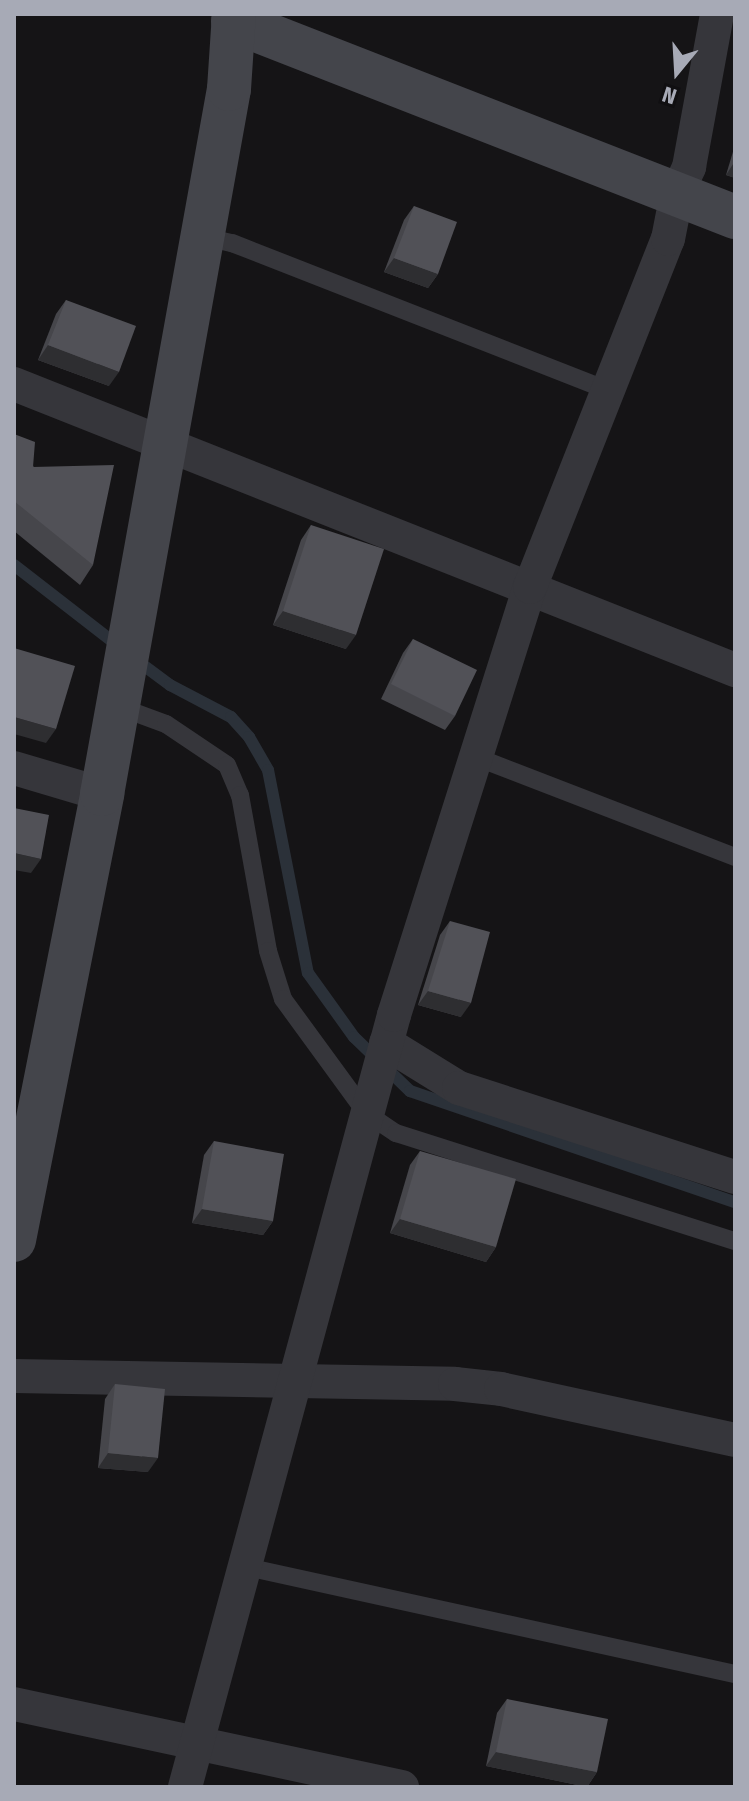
<!DOCTYPE html>
<html>
<head>
<meta charset="utf-8">
<style>
	body { margin:0 }
	#map { position:relative; width:749px; height:1801px; overflow:hidden; background:#151416; font-family:"Fira Sans Condensed",sans-serif }
	div>[style] { position:absolute }
	.stream>* { height:12px; margin:-6px; padding:0 6px; transform-origin:6px; border-radius:6px; background:#2b3139 }
	.lane>* { height:18px; margin:-9px; padding:0 9px; transform-origin:9px; border-radius:9px; background:#36363b }
	.street>* { height:34px; margin:-17px; padding:0 17px; transform-origin:17px; border-radius:17px; background:#36363b }
	.secondary>* { height:44px; margin:-22px; padding:0 22px; transform-origin:22px; border-radius:22px; background:#44454b }
	.wall>* { inset:0; background:#46464b }
	.shaded-wall>* { inset:0; background:#2e2e31 }
	.building>* { inset:0; background:#515157 }
	span { translate:-50% -50%; white-space:nowrap; text-align:center; line-height:1.15; -webkit-text-stroke:6px #100f11; paint-order:stroke }
	.frame { position:absolute; inset:0; border:16px solid #a7aab6; pointer-events:none }
	.north { position:absolute; left:637px; top:32px; width:80px; height:80px; -webkit-text-stroke:6px #100f11; paint-order:stroke; rotate:198deg; font-size:22px; font-weight:700; line-height:32px; text-align:center; color:#a7aab6 }
	.north::after { content:''; display:block; margin:auto; width:28px; height:36px; background:#a7aab6; clip-path:polygon(50% 0,100% 100%,50% 72%,0 100%) }
</style>
</head>
<body>
<div id="map">
	<div class="stream">
		<i style="left:14px;top:565px;width:135px;rotate:37.8deg"></i>
		<i style="left:135px;top:659px;width:44px;rotate:36.6deg"></i>
		<i style="left:170px;top:685px;width:69px;rotate:27.7deg"></i>
		<i style="left:231px;top:717px;width:27px;rotate:48deg"></i>
		<i style="left:249px;top:737px;width:38px;rotate:60deg"></i>
		<i style="left:268px;top:770px;width:207px;rotate:78.9deg"></i>
		<i style="left:308px;top:973px;width:79px;rotate:54.3deg"></i>
		<i style="left:354px;top:1037px;width:78px;rotate:44deg"></i>
		<i style="left:410px;top:1091px;width:343px;rotate:18.9deg"></i>
	</div>
	<div class="lane">
		<i style="left:201px;top:236px;width:32px;rotate:13deg"></i>
		<i style="left:232px;top:243px;width:404px;rotate:21.4deg"></i>
		<i style="left:117px;top:706px;width:52px;rotate:20.2deg"></i>
		<i style="left:166px;top:724px;width:73px;rotate:33.9deg"></i>
		<i style="left:227px;top:765px;width:33px;rotate:67deg"></i>
		<i style="left:240px;top:795px;width:158px;rotate:79.8deg"></i>
		<i style="left:268px;top:951px;width:50px;rotate:72.6deg"></i>
		<i style="left:283px;top:999px;width:141px;rotate:53.9deg"></i>
		<i style="left:366px;top:1113px;width:36px;rotate:34deg"></i>
		<i style="left:396px;top:1133px;width:356px;rotate:17.7deg"></i>
		<i style="left:476px;top:757px;width:278px;rotate:21.1deg"></i>
		<i style="left:242px;top:1566px;width:505px;rotate:12.36deg"></i>
	</div>
	<div class="street">
		<i style="left:14px;top:384px;width:776px;rotate:21.64deg"></i>
		<i style="left:14px;top:768px;width:92px;rotate:16.5deg"></i>
		<i style="left:386px;top:1043px;width:86px;rotate:31.7deg"></i>
		<i style="left:459px;top:1088px;width:290px;rotate:17.9deg"></i>
		<i style="left:14px;top:1376px;width:441px;rotate:1deg"></i>
		<i style="left:455px;top:1384px;width:46px;rotate:6.2deg"></i>
		<i style="left:501px;top:1389px;width:239px;rotate:12.3deg"></i>
		<i style="left:14px;top:1704px;width:397px;rotate:12.1deg"></i>
		<i style="left:185px;top:1787px;width:800px;rotate:-74.85deg"></i>
		<i style="left:394px;top:1015px;width:449px;rotate:-72.4deg"></i>
		<i style="left:530px;top:587px;width:374px;rotate:-68.4deg"></i>
		<i style="left:668px;top:239px;width:47px;rotate:-78.9deg"></i>
		<i style="left:677px;top:193px;width:29px;rotate:-65deg"></i>
		<i style="left:689px;top:167px;width:155px;rotate:-79.6deg"></i>
	</div>
	<div class="secondary">
		<i style="left:233px;top:21px;width:539px;rotate:21.33deg"></i>
		<i style="left:14px;top:1240px;width:455px;rotate:-78.8deg"></i>
		<i style="left:102px;top:794px;width:716px;rotate:-79.79deg"></i>
		<i style="left:229px;top:89px;width:75px;rotate:-86.2deg"></i>
	</div>
	<div class="wall">
		<i style="clip-path:polygon(735px 145px,735px 178px,726px 175px)"></i>
		<i style="clip-path:polygon(414px 206px,438px 274px,428px 288px,384px 272px,404px 220px)"></i>
		<i style="clip-path:polygon(66px 300px,109px 386px,38px 360px,56px 314px)"></i>
		<i style="clip-path:polygon(14px 434px,93px 565px,80px 585px,14px 531px)"></i>
		<i style="clip-path:polygon(311px 525px,346px 649px,273px 625px,301px 540px)"></i>
		<i style="clip-path:polygon(413px 639px,455px 716px,445px 730px,381px 699px,403px 653px)"></i>
		<i style="clip-path:polygon(450px 921px,461px 1017px,418px 1005px,440px 935px)"></i>
		<i style="clip-path:polygon(214px 1141px,273px 1221px,263px 1235px,192px 1223px,204px 1155px)"></i>
		<i style="clip-path:polygon(420px 1151px,496px 1247px,486px 1262px,390px 1233px,410px 1165px)"></i>
		<i style="clip-path:polygon(115px 1384px,148px 1472px,98px 1468px,105px 1399px)"></i>
		<i style="clip-path:polygon(507px 1699px,597px 1772px,587px 1787px,486px 1766px,497px 1713px)"></i>
	</div>
	<div class="shaded-wall">
		<i style="clip-path:polygon(735px 161px,735px 178px,726px 175px)"></i>
		<i style="clip-path:polygon(394px 258px,438px 274px,428px 288px,384px 272px)"></i>
		<i style="clip-path:polygon(48px 345px,119px 372px,109px 386px,38px 360px)"></i>
		<i style="clip-path:polygon(283px 611px,356px 635px,346px 649px,273px 625px)"></i>
		<i style="clip-path:polygon(14px 717px,56px 729px,46px 743px,14px 734px)"></i>
		<i style="clip-path:polygon(14px 853px,41px 859px,31px 873px,14px 870px)"></i>
		<i style="clip-path:polygon(428px 991px,471px 1003px,461px 1017px,418px 1005px)"></i>
		<i style="clip-path:polygon(202px 1209px,273px 1221px,263px 1235px,192px 1223px)"></i>
		<i style="clip-path:polygon(400px 1219px,496px 1247px,486px 1262px,390px 1233px)"></i>
		<i style="clip-path:polygon(108px 1453px,158px 1458px,148px 1472px,98px 1468px)"></i>
		<i style="clip-path:polygon(496px 1752px,597px 1772px,587px 1787px,486px 1766px)"></i>
	</div>
	<div class="building">
		<i style="clip-path:polygon(414px 206px,457px 222px,438px 274px,394px 258px)"></i>
		<i style="clip-path:polygon(66px 300px,136px 326px,119px 372px,48px 345px)"></i>
		<i style="clip-path:polygon(14px 434px,35px 442px,33px 467px,114px 465px,93px 565px,14px 501px)"></i>
		<i style="clip-path:polygon(311px 525px,384px 549px,356px 635px,283px 611px)"></i>
		<i style="clip-path:polygon(413px 639px,477px 670px,455px 716px,391px 684px)"></i>
		<i style="clip-path:polygon(14px 648px,75px 666px,56px 729px,14px 717px)"></i>
		<i style="clip-path:polygon(14px 808px,49px 815px,41px 859px,14px 853px)"></i>
		<i style="clip-path:polygon(450px 921px,490px 932px,471px 1003px,428px 991px)"></i>
		<i style="clip-path:polygon(214px 1141px,284px 1154px,273px 1221px,202px 1209px)"></i>
		<i style="clip-path:polygon(420px 1151px,516px 1179px,496px 1247px,400px 1219px)"></i>
		<i style="clip-path:polygon(115px 1384px,165px 1389px,158px 1458px,108px 1453px)"></i>
		<i style="clip-path:polygon(507px 1699px,608px 1719px,597px 1772px,496px 1752px)"></i>
	</div>
	<div class="frame"></div>
	<div class="north">N</div>
</div>
</body>
</html>
